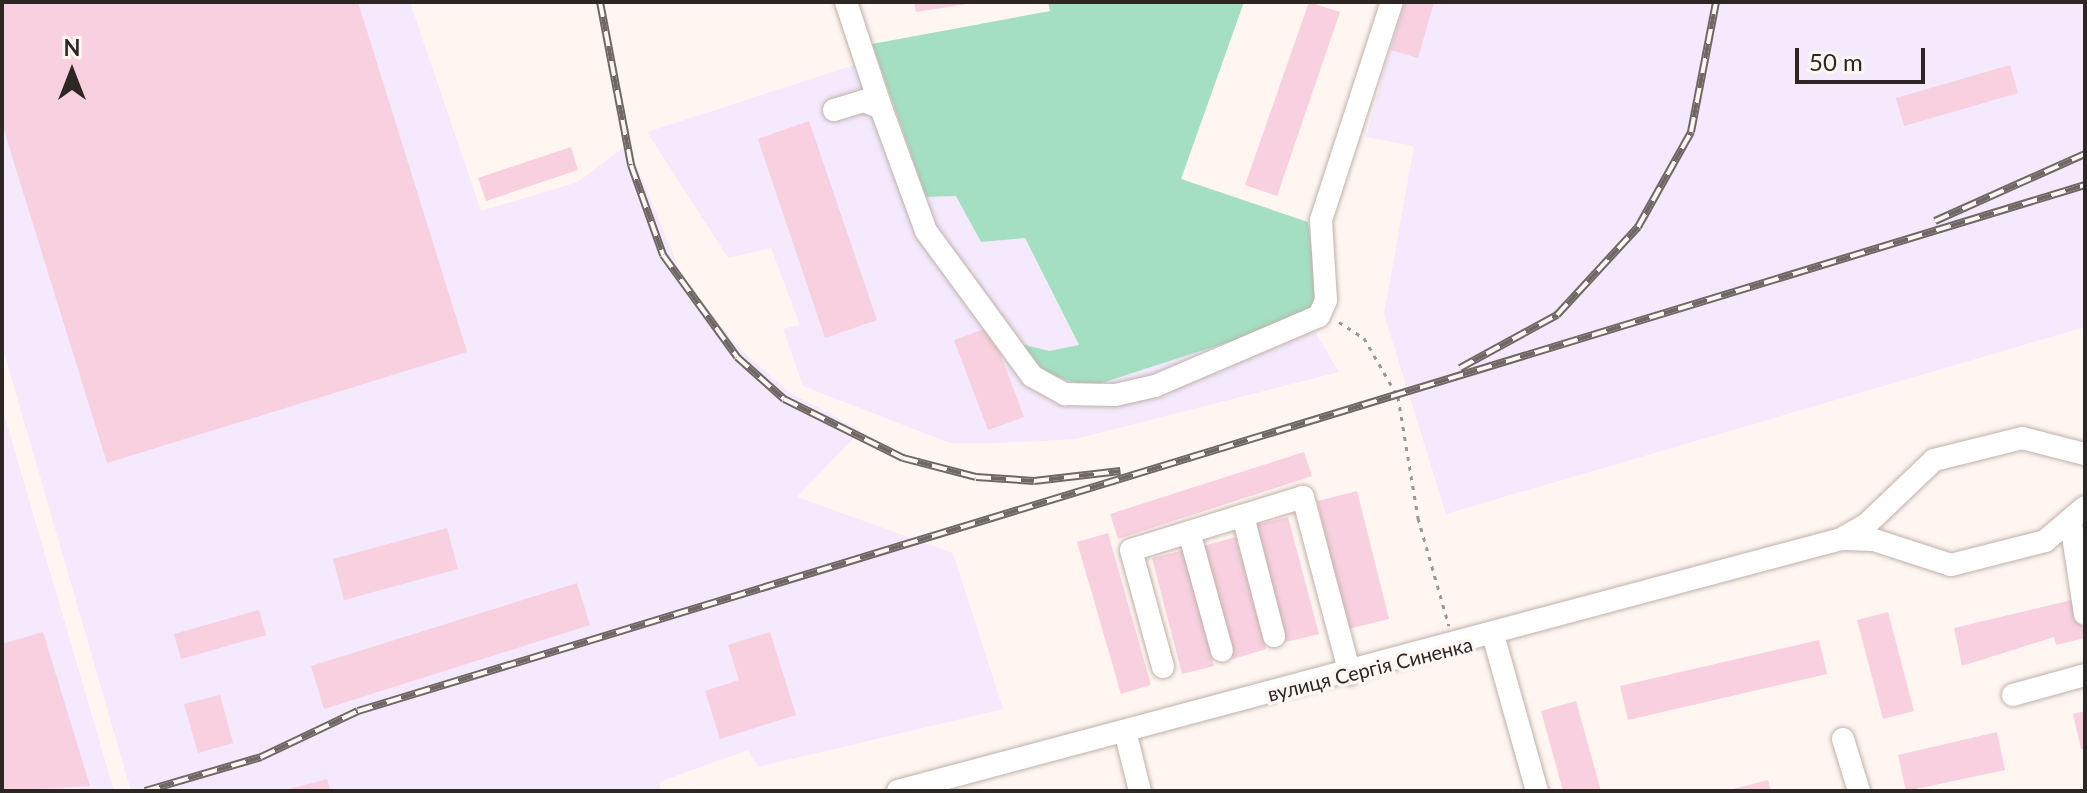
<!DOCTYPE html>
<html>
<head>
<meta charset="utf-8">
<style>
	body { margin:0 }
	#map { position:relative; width:2087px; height:793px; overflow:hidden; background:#fff6f1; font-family:Lato,sans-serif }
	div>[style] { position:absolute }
	.industrial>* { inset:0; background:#f4e9fd }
	.green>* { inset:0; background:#a4dfc1 }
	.building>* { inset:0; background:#f8d0df }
	.path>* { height:3px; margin-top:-1.5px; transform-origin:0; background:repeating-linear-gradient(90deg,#9d9692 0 4px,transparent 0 10px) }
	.roads { filter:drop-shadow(0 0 2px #bfb1a9) drop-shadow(0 0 2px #bfb1a9) }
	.minor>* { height:22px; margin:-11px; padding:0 11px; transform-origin:11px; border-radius:11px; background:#fff }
	.rail>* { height:8px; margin-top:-4px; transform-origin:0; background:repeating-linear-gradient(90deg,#fff6f1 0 15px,#6f6865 0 30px); box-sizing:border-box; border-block:2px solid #6f6865 }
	span { translate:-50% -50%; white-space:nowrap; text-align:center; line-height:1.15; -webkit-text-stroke:7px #fff6f1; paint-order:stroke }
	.street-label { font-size:20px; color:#2d2724 }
	.frame { position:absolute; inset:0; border:4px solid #2d2724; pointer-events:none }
	.north { position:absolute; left:32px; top:32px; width:80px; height:80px; -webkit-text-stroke:6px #fff6f1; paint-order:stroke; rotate:0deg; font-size:22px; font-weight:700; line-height:32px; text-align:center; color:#2d2724 }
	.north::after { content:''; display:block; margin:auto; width:28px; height:36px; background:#2d2724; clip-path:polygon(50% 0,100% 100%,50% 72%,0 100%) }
	.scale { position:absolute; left:1795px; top:48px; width:130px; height:36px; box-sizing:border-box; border:4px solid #2d2724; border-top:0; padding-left:10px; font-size:24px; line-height:28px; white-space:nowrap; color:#2d2724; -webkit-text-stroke:6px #fff6f1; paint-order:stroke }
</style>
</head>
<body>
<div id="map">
	<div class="industrial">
		<i style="clip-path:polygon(2px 2px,410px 2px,481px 211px,578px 182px,628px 144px,684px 281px,739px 348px,789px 392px,861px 430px,797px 497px,953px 553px,1003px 709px,758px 767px,748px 750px,659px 782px,661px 791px,131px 791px,2px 345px)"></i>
		<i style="clip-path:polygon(1403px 2px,2085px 2px,2085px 327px,1446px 514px,1384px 314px,1414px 146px,1366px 137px)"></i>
		<i style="clip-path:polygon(873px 59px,925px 197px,957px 196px,981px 242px,1025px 238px,1079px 346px,1049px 351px,1049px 374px,1306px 317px,1339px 372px,1075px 439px,1000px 443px,950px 443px,803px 386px,783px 329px,800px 325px,771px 248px,728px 258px,647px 132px)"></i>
		<i style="clip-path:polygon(2px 407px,114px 791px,2px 791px)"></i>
	</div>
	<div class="green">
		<i style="clip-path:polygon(1048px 2px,1244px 2px,1181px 179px,1308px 222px,1318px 297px,1306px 317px,1089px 387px,1049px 374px,1013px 342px,1049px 351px,1079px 345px,1025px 238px,981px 242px,956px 196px,926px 197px,872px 44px,1050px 11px)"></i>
	</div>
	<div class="building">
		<i style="clip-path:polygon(2px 2px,358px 2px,467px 352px,107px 463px,2px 124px)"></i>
		<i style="clip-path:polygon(914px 2px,967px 2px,967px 4px,916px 12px)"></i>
		<i style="clip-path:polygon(1309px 2px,1340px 12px,1277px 196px,1245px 185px)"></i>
		<i style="clip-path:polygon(1405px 2px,1434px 2px,1418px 58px,1391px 50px)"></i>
		<i style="clip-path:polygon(2010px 65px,2018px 93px,1904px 126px,1896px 98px)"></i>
		<i style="clip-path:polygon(809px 121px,877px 320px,825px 338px,758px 139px)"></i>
		<i style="clip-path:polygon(571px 147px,578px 170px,486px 201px,478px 178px)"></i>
		<i style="clip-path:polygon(990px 327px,1024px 417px,988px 430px,954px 340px)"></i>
		<i style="clip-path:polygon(1304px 452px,1312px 476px,1118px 539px,1110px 514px)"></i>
		<i style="clip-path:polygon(1357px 491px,1389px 619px,1348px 629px,1317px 501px)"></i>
		<i style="clip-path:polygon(1288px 517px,1319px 634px,1286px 642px,1256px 525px)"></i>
		<i style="clip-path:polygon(447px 528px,458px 569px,344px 600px,333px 559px)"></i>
		<i style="clip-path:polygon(1108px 533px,1151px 685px,1121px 694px,1077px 542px)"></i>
		<i style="clip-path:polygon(1236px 537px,1266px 649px,1233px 659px,1203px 546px)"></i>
		<i style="clip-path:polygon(1184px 550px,1214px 666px,1182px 674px,1152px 558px)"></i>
		<i style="clip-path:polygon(577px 583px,590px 625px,324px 709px,311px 666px)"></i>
		<i style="clip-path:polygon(2076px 599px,2085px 638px,2056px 645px,2054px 637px,1962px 666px,1954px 628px)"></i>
		<i style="clip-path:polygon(259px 610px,266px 635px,181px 659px,174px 634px)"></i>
		<i style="clip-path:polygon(1888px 612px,1914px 711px,1883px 719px,1857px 620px)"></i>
		<i style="clip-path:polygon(43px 632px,90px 786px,2px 791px,2px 644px)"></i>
		<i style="clip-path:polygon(770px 632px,796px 715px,720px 739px,705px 691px,739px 680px,728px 645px)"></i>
		<i style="clip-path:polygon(1819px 640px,1827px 674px,1628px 720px,1620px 686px)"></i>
		<i style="clip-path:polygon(220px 695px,233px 743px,198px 753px,184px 704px)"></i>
		<i style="clip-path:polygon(1576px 701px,1601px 791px,1563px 791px,1541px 711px)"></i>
		<i style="clip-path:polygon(2085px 711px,2085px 749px,2081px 749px,2073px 714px)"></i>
		<i style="clip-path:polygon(1997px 732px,2005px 770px,1906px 791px,1898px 755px)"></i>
		<i style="clip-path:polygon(327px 779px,330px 791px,286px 791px,286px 790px)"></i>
		<i style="clip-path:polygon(1768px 780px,1771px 791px,1729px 791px,1729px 790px)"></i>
	</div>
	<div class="path">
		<i style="left:1339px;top:322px;width:30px;rotate:33deg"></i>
		<i style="left:1364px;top:338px;width:68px;rotate:60deg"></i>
		<i style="left:1398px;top:397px;width:123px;rotate:80.6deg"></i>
		<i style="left:1418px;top:518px;width:112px;rotate:74deg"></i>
	</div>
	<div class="roads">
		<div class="minor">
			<i style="left:846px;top:2px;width:112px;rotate:71.7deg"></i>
			<i style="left:834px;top:110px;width:31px;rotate:-17deg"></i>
			<i style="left:864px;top:101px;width:18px;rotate:22deg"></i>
			<i style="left:881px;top:108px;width:131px;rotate:69.9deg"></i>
			<i style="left:926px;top:231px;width:180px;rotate:53.8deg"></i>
			<i style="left:1032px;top:376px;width:38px;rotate:29deg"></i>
			<i style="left:1065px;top:394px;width:50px;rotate:1.1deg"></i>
			<i style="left:1115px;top:395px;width:41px;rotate:-12.7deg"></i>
			<i style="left:1155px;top:386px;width:178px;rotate:-23.1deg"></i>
			<i style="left:1319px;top:316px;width:17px;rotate:-66deg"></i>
			<i style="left:1326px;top:300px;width:80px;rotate:-93.6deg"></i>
			<i style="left:1321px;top:220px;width:229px;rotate:-72deg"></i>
			<i style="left:1243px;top:516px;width:124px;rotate:75.5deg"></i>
			<i style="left:2071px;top:523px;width:92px;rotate:81.3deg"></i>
			<i style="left:1189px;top:532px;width:123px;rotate:74.5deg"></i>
			<i style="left:1842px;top:539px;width:32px;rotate:2deg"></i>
			<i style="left:1874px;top:540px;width:81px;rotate:18deg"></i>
			<i style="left:1951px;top:565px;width:97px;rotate:-14.3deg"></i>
			<i style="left:2045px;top:541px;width:52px;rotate:-40.4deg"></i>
			<i style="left:1494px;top:638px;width:159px;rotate:74.3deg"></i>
			<i style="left:1163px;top:667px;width:121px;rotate:-105.3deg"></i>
			<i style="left:1131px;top:550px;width:180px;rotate:-17.1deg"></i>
			<i style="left:1303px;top:497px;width:183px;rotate:75.1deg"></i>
			<i style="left:2013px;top:695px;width:75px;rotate:-15.5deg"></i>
			<i style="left:1125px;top:731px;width:62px;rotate:76deg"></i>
			<i style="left:1843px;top:739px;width:54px;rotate:72.9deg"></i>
			<i style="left:898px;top:791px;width:976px;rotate:-14.96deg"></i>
			<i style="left:1841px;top:539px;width:30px;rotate:-30deg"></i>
			<i style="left:1867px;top:524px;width:93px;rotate:-43.7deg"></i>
			<i style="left:1934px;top:460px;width:91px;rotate:-14deg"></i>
			<i style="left:2022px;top:438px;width:65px;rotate:14.3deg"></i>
		</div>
	</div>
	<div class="rail">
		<i style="left:600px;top:2px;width:166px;rotate:79.2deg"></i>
		<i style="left:631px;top:165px;width:96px;rotate:70.4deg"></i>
		<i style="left:663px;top:255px;width:126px;rotate:54deg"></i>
		<i style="left:737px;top:357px;width:63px;rotate:41.8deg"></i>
		<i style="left:784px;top:399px;width:133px;rotate:26.4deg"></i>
		<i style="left:903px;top:458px;width:75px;rotate:14.6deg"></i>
		<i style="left:976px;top:477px;width:58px;rotate:3.9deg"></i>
		<i style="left:1034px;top:481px;width:87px;rotate:-6.6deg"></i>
		<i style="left:1935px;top:221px;width:164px;rotate:-24.1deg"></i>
		<i style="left:1460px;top:368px;width:111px;rotate:-28.7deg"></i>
		<i style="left:1557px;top:315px;width:120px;rotate:-47.4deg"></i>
		<i style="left:1638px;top:227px;width:109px;rotate:-60.8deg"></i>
		<i style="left:1691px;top:132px;width:132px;rotate:-79.1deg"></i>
		<i style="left:145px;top:791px;width:121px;rotate:-16.3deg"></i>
		<i style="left:261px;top:757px;width:107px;rotate:-25.4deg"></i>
		<i style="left:358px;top:711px;width:1805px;rotate:-16.94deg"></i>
	</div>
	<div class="street-label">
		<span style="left:1370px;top:669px;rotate:-14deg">вулиця Сергія Синенка</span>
	</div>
	<div class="frame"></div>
	<div class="north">N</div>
	<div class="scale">50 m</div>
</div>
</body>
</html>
